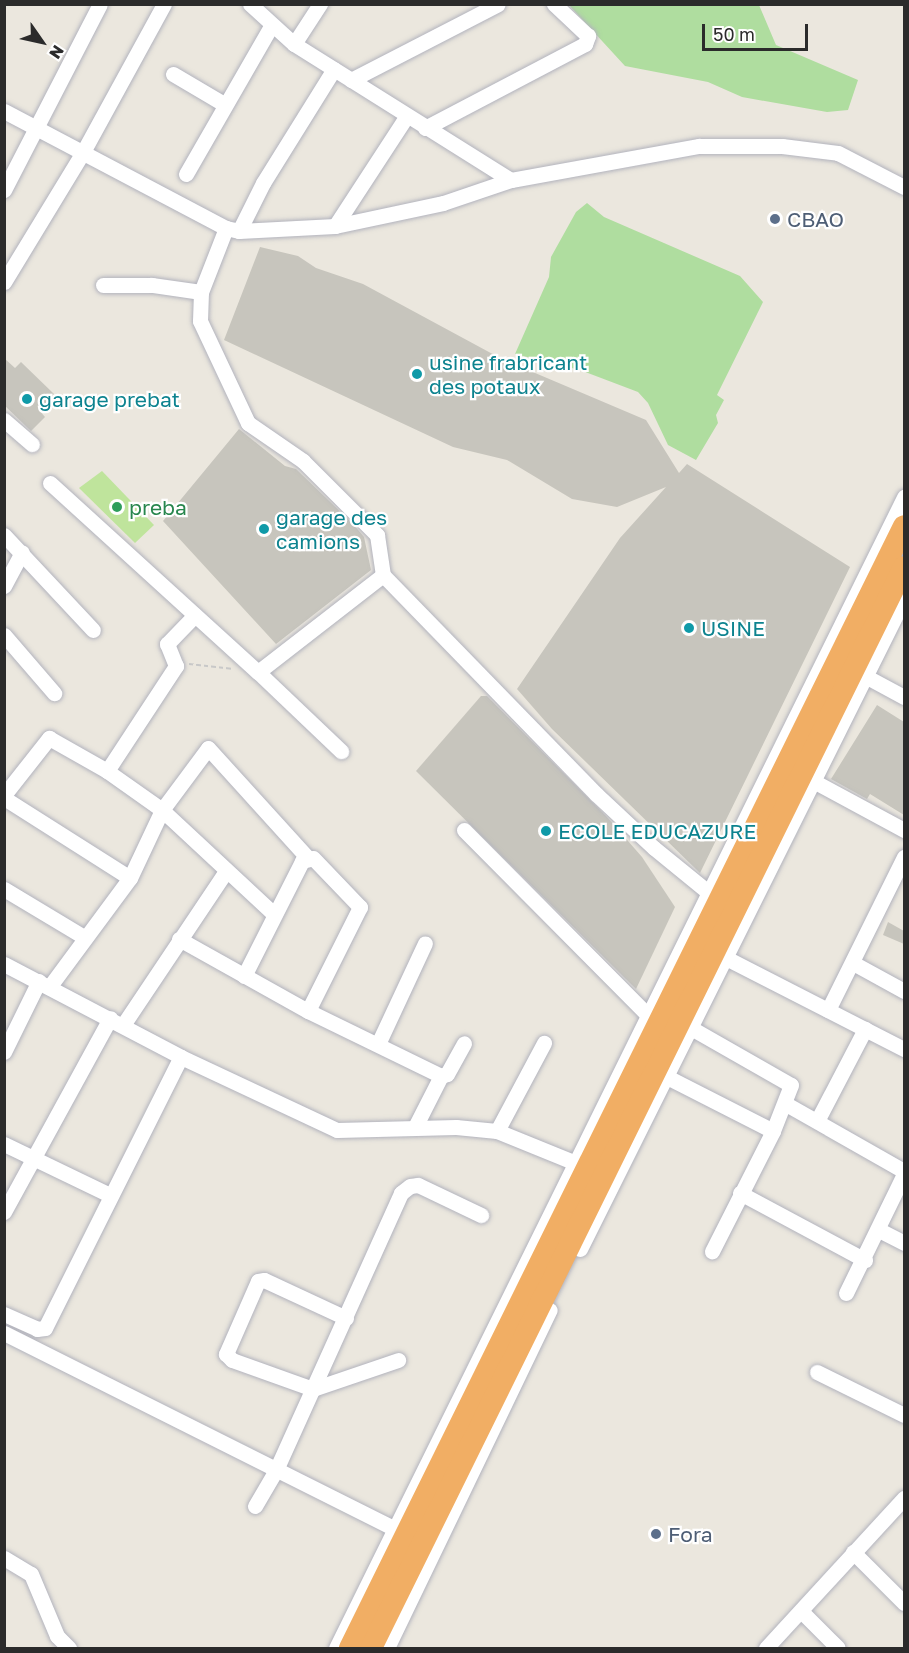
<!DOCTYPE html>
<html>
<head>
<meta charset="utf-8">
<style>
	body { margin:0 }
	#map { position:relative; width:909px; height:1653px; overflow:hidden; background:#ebe7de; font-family:"Golos Text",sans-serif }
	div>[style] { position:absolute }
	.green>* { inset:0; background:#afdd9f }
	.pitch>* { inset:0; background:#bfe49c }
	.building>* { inset:0; background:#c7c5bd }
	.path>* { height:2px; margin-top:-1px; transform-origin:0; background:repeating-linear-gradient(90deg,#c8c8c8 0 4.5px,transparent 0 7.5px) }
	.roads { filter:drop-shadow(0 0 2px #b2b3bd) drop-shadow(0 0 2px #b2b3bd) }
	.minor>* { height:15px; margin:-7.5px; padding:0 7.5px; transform-origin:7.5px; border-radius:7.5px; background:#fff }
	.highway>* { height:22px; margin:-11px; padding:0 11px; transform-origin:11px; border-radius:11px; background:#f1ae64 }
	.dots>* { width:16px; height:16px; translate:-50% -50%; box-sizing:border-box; border:3px solid #fff; border-radius:50% }
	span { translate:-50% -50%; white-space:nowrap; text-align:center; line-height:1.15; -webkit-text-stroke:4.5px #fff; paint-order:stroke }
	.service-label { font-size:21px; color:#4e5e75 }
	.left { translate:0 -50%; text-align:left }
	.culture-label { font-size:21px; color:#0d838f }
	.leisure-label { font-size:21px; color:#27864d }
	.frame { position:absolute; inset:0; border:6px solid #2b2b2b; pointer-events:none }
	.north { position:absolute; left:12px; top:12px; width:60px; height:60px; -webkit-text-stroke:4px #fff; paint-order:stroke; rotate:124deg; font-size:16px; font-weight:700; line-height:24px; text-align:center; color:#2b2b2b }
	.north::after { content:''; display:block; margin:auto; width:21px; height:27px; background:#2b2b2b; clip-path:polygon(50% 0,100% 100%,50% 72%,0 100%) }
	.scale { position:absolute; left:702px; top:24px; width:106px; height:27px; box-sizing:border-box; border:3px solid #2b2b2b; border-top:0; padding-left:8px; font-size:18px; line-height:21px; white-space:nowrap; color:#2b2b2b; -webkit-text-stroke:4px #fff; paint-order:stroke }
</style>
</head>
<body>
<div id="map">
	<div class="green">
		<i style="clip-path:polygon(569px 5px,759px 5px,776px 45px,858px 80px,848px 110px,827px 112px,742px 97px,708px 82px,625px 66px)"></i>
		<i style="clip-path:polygon(587px 203px,604px 217px,740px 276px,763px 302px,717px 395px,724px 400px,716px 415px,718px 423px,696px 460px,668px 445px,648px 403px,638px 392px,580px 370px,515px 354px,549px 277px,551px 257px,576px 212px)"></i>
	</div>
	<div class="pitch">
		<i style="clip-path:polygon(102px 471px,154px 525px,135px 543px,79px 488px)"></i>
	</div>
	<div class="building">
		<i style="clip-path:polygon(260px 247px,298px 256px,316px 268px,363px 284px,500px 358px,646px 420px,679px 473px,687px 464px,850px 567px,700px 873px,552px 729px,517px 689px,620px 538px,666px 487px,617px 507px,572px 499px,507px 460px,453px 447px,224px 340px)"></i>
		<i style="clip-path:polygon(4px 358px,15px 368px,21px 362px,54px 394px,39px 410px,45px 417px,31px 431px,4px 405px)"></i>
		<i style="clip-path:polygon(239px 429px,285px 466px,296px 469px,353px 524px,364px 537px,371px 570px,276px 644px,163px 521px)"></i>
		<i style="clip-path:polygon(481px 696px,487px 696px,607px 817px,642px 857px,675px 907px,636px 989px,416px 771px)"></i>
		<i style="clip-path:polygon(877px 705px,904px 722px,904px 815px,870px 794px,867px 799px,831px 779px)"></i>
		<i style="clip-path:polygon(888px 922px,904px 931px,904px 944px,883px 935px)"></i>
	</div>
	<div class="path">
		<i style="left:189px;top:664px;width:45px;rotate:6.3deg"></i>
	</div>
	<div class="roads">
		<div class="minor">
			<i style="left:250px;top:4px;width:59px;rotate:42.3deg"></i>
			<i style="left:294px;top:44px;width:256px;rotate:32.1deg"></i>
			<i style="left:511px;top:180px;width:191px;rotate:-10.3deg"></i>
			<i style="left:699px;top:146px;width:83px"></i>
			<i style="left:782px;top:146px;width:56px;rotate:7.1deg"></i>
			<i style="left:838px;top:153px;width:74px;rotate:27.3deg"></i>
			<i style="left:294px;top:44px;width:48px;rotate:-57deg"></i>
			<i style="left:173px;top:74px;width:59px;rotate:30.5deg"></i>
			<i style="left:351px;top:80px;width:165px;rotate:-27.3deg"></i>
			<i style="left:4px;top:111px;width:251px;rotate:27.8deg"></i>
			<i style="left:226px;top:228px;width:13px;rotate:13deg"></i>
			<i style="left:239px;top:231px;width:96px;rotate:-3deg"></i>
			<i style="left:335px;top:226px;width:110px;rotate:-12deg"></i>
			<i style="left:443px;top:203px;width:72px;rotate:-18.7deg"></i>
			<i style="left:425px;top:128px;width:181px;rotate:-27.7deg"></i>
			<i style="left:585px;top:44px;width:9px;rotate:-69deg"></i>
			<i style="left:588px;top:36px;width:47px;rotate:-136.7deg"></i>
			<i style="left:186px;top:174px;width:171px;rotate:-60.1deg"></i>
			<i style="left:4px;top:190px;width:209px;rotate:-62.7deg"></i>
			<i style="left:335px;top:226px;width:130px;rotate:-56.9deg"></i>
			<i style="left:226px;top:228px;width:69px;rotate:111.3deg"></i>
			<i style="left:201px;top:292px;width:29px;rotate:92deg"></i>
			<i style="left:200px;top:321px;width:113px;rotate:64.8deg"></i>
			<i style="left:248px;top:423px;width:67px;rotate:34.6deg"></i>
			<i style="left:303px;top:461px;width:105px;rotate:45deg"></i>
			<i style="left:377px;top:535px;width:40px;rotate:81.5deg"></i>
			<i style="left:383px;top:575px;width:305px;rotate:45.8deg"></i>
			<i style="left:596px;top:794px;width:79px;rotate:43deg"></i>
			<i style="left:654px;top:848px;width:77px;rotate:39.2deg"></i>
			<i style="left:239px;top:231px;width:54px;rotate:-63.4deg"></i>
			<i style="left:263px;top:183px;width:134px;rotate:-58.1deg"></i>
			<i style="left:4px;top:282px;width:152px;rotate:-58.7deg"></i>
			<i style="left:83px;top:152px;width:169px;rotate:-61.3deg"></i>
			<i style="left:103px;top:285px;width:49px"></i>
			<i style="left:152px;top:285px;width:49px;rotate:8.1deg"></i>
			<i style="left:4px;top:420px;width:37px;rotate:41deg"></i>
			<i style="left:50px;top:483px;width:281px;rotate:42.3deg"></i>
			<i style="left:258px;top:672px;width:158px;rotate:-37.8deg"></i>
			<i style="left:4px;top:535px;width:130px;rotate:46.9deg"></i>
			<i style="left:4px;top:586px;width:38px;rotate:-62deg"></i>
			<i style="left:4px;top:635px;width:77px;rotate:49.2deg"></i>
			<i style="left:258px;top:672px;width:115px;rotate:43.6deg"></i>
			<i style="left:865px;top:676px;width:44px;rotate:28.3deg"></i>
			<i style="left:107px;top:771px;width:126px;rotate:-56.7deg"></i>
			<i style="left:176px;top:666px;width:24px;rotate:-112deg"></i>
			<i style="left:167px;top:644px;width:40px;rotate:-46deg"></i>
			<i style="left:804px;top:776px;width:114px;rotate:28.4deg"></i>
			<i style="left:4px;top:795px;width:73px;rotate:-51.7deg"></i>
			<i style="left:49px;top:738px;width:67px;rotate:29.6deg"></i>
			<i style="left:107px;top:771px;width:67px;rotate:35.3deg"></i>
			<i style="left:162px;top:810px;width:153px;rotate:42.9deg"></i>
			<i style="left:4px;top:798px;width:149px;rotate:32.4deg"></i>
			<i style="left:464px;top:830px;width:261px;rotate:45.2deg"></i>
			<i style="left:4px;top:889px;width:93px;rotate:31deg"></i>
			<i style="left:179px;top:939px;width:148px;rotate:29.2deg"></i>
			<i style="left:308px;top:1011px;width:148px;rotate:26deg"></i>
			<i style="left:726px;top:958px;width:200px;rotate:27.1deg"></i>
			<i style="left:853px;top:963px;width:58px;rotate:28.8deg"></i>
			<i style="left:4px;top:964px;width:200px;rotate:27.7deg"></i>
			<i style="left:181px;top:1057px;width:172px;rotate:25.1deg"></i>
			<i style="left:337px;top:1130px;width:119px;rotate:-1.4deg"></i>
			<i style="left:456px;top:1127px;width:41px;rotate:5.6deg"></i>
			<i style="left:497px;top:1131px;width:85px;rotate:22.1deg"></i>
			<i style="left:244px;top:976px;width:129px;rotate:-63.2deg"></i>
			<i style="left:302px;top:861px;width:11px;rotate:-15deg"></i>
			<i style="left:313px;top:858px;width:68px;rotate:46.2deg"></i>
			<i style="left:360px;top:907px;width:116px;rotate:116.6deg"></i>
			<i style="left:50px;top:986px;width:134px;rotate:-53.5deg"></i>
			<i style="left:130px;top:878px;width:75px;rotate:-64.8deg"></i>
			<i style="left:162px;top:810px;width:77px;rotate:-53.4deg"></i>
			<i style="left:208px;top:748px;width:147px;rotate:47.8deg"></i>
			<i style="left:828px;top:1010px;width:171px;rotate:-63.6deg"></i>
			<i style="left:123px;top:1025px;width:185px;rotate:-56.2deg"></i>
			<i style="left:691px;top:1028px;width:115px;rotate:29.7deg"></i>
			<i style="left:791px;top:1085px;width:49px;rotate:111.4deg"></i>
			<i style="left:773px;top:1131px;width:135px;rotate:116.9deg"></i>
			<i style="left:378px;top:1044px;width:111px;rotate:-65deg"></i>
			<i style="left:4px;top:1052px;width:79px;rotate:-63.8deg"></i>
			<i style="left:667px;top:1077px;width:119px;rotate:27deg"></i>
			<i style="left:786px;top:1104px;width:136px;rotate:29.6deg"></i>
			<i style="left:817px;top:1121px;width:104px;rotate:-62.4deg"></i>
			<i style="left:415px;top:1127px;width:57px;rotate:-63deg"></i>
			<i style="left:441px;top:1076px;width:6px;rotate:-18deg"></i>
			<i style="left:447px;top:1074px;width:35px;rotate:-61deg"></i>
			<i style="left:497px;top:1131px;width:100px;rotate:-61.9deg"></i>
			<i style="left:4px;top:1144px;width:118px;rotate:25.7deg"></i>
			<i style="left:740px;top:1193px;width:142px;rotate:28.2deg"></i>
			<i style="left:4px;top:1212px;width:221px;rotate:-61.3deg"></i>
			<i style="left:879px;top:1230px;width:28px;rotate:27deg"></i>
			<i style="left:580px;top:1249px;width:726px;rotate:-63.51deg"></i>
			<i style="left:846px;top:1293px;width:132px;rotate:-64deg"></i>
			<i style="left:4px;top:1314px;width:36px;rotate:24deg"></i>
			<i style="left:37px;top:1329px;width:8px;rotate:-7deg"></i>
			<i style="left:45px;top:1328px;width:303px;rotate:-63.4deg"></i>
			<i style="left:346px;top:1318px;width:90px;rotate:-155.1deg"></i>
			<i style="left:264px;top:1280px;width:6px;rotate:171deg"></i>
			<i style="left:258px;top:1281px;width:80px;rotate:113.7deg"></i>
			<i style="left:226px;top:1354px;width:8px;rotate:45deg"></i>
			<i style="left:232px;top:1360px;width:86px;rotate:19.7deg"></i>
			<i style="left:313px;top:1389px;width:90px;rotate:-18.8deg"></i>
			<i style="left:4px;top:1333px;width:437px;rotate:26.6deg"></i>
			<i style="left:817px;top:1372px;width:97px;rotate:26.3deg"></i>
			<i style="left:255px;top:1506px;width:42px;rotate:-59.7deg"></i>
			<i style="left:276px;top:1470px;width:304px;rotate:-65.7deg"></i>
			<i style="left:401px;top:1193px;width:11px;rotate:-38deg"></i>
			<i style="left:410px;top:1186px;width:8px;rotate:-7deg"></i>
			<i style="left:418px;top:1185px;width:70px;rotate:25.5deg"></i>
			<i style="left:853px;top:1552px;width:72px;rotate:45deg"></i>
			<i style="left:4px;top:1558px;width:31px;rotate:31deg"></i>
			<i style="left:31px;top:1574px;width:67px;rotate:67.2deg"></i>
			<i style="left:57px;top:1636px;width:17px;rotate:45deg"></i>
			<i style="left:803px;top:1613px;width:49px;rotate:45deg"></i>
			<i style="left:336px;top:1648px;width:1284px;rotate:-63.73deg"></i>
			<i style="left:387px;top:1648px;width:375px;rotate:-64.3deg"></i>
			<i style="left:766px;top:1648px;width:204px;rotate:-47.4deg"></i>
		</div>
		<div class="highway">
			<i style="left:350px;top:1648px;width:1251px;rotate:-63.72deg"></i>
			<i style="left:371px;top:1648px;width:1205px;rotate:-63.75deg"></i>
		</div>
	</div>
	<div class="dots">
		<i style="left:775px;top:219px;background:#5c6f8a"></i>
		<i style="left:417px;top:374px;background:#0f9aa8"></i>
		<i style="left:27px;top:399px;background:#0f9aa8"></i>
		<i style="left:117px;top:507px;background:#2e9e5b"></i>
		<i style="left:264px;top:529px;background:#0f9aa8"></i>
		<i style="left:689px;top:628px;background:#0f9aa8"></i>
		<i style="left:546px;top:831px;background:#0f9aa8"></i>
		<i style="left:656px;top:1534px;background:#5c6f8a"></i>
	</div>
	<div class="service-label">
		<span class="left" style="left:787px;top:219px">CBAO</span>
		<span class="left" style="left:668px;top:1534px">Fora</span>
	</div>
	<div class="culture-label">
		<span class="left" style="left:429px;top:374px">usine frabricant<br>des potaux</span>
		<span class="left" style="left:39px;top:399px">garage prebat</span>
		<span class="left" style="left:276px;top:529px">garage des<br>camions</span>
		<span class="left" style="left:701px;top:628px">USINE</span>
		<span class="left" style="left:558px;top:831px">ECOLE EDUCAZURE</span>
	</div>
	<div class="leisure-label">
		<span class="left" style="left:129px;top:507px">preba</span>
	</div>
	<div class="frame"></div>
	<div class="north">N</div>
	<div class="scale">50 m</div>
</div>
</body>
</html>
